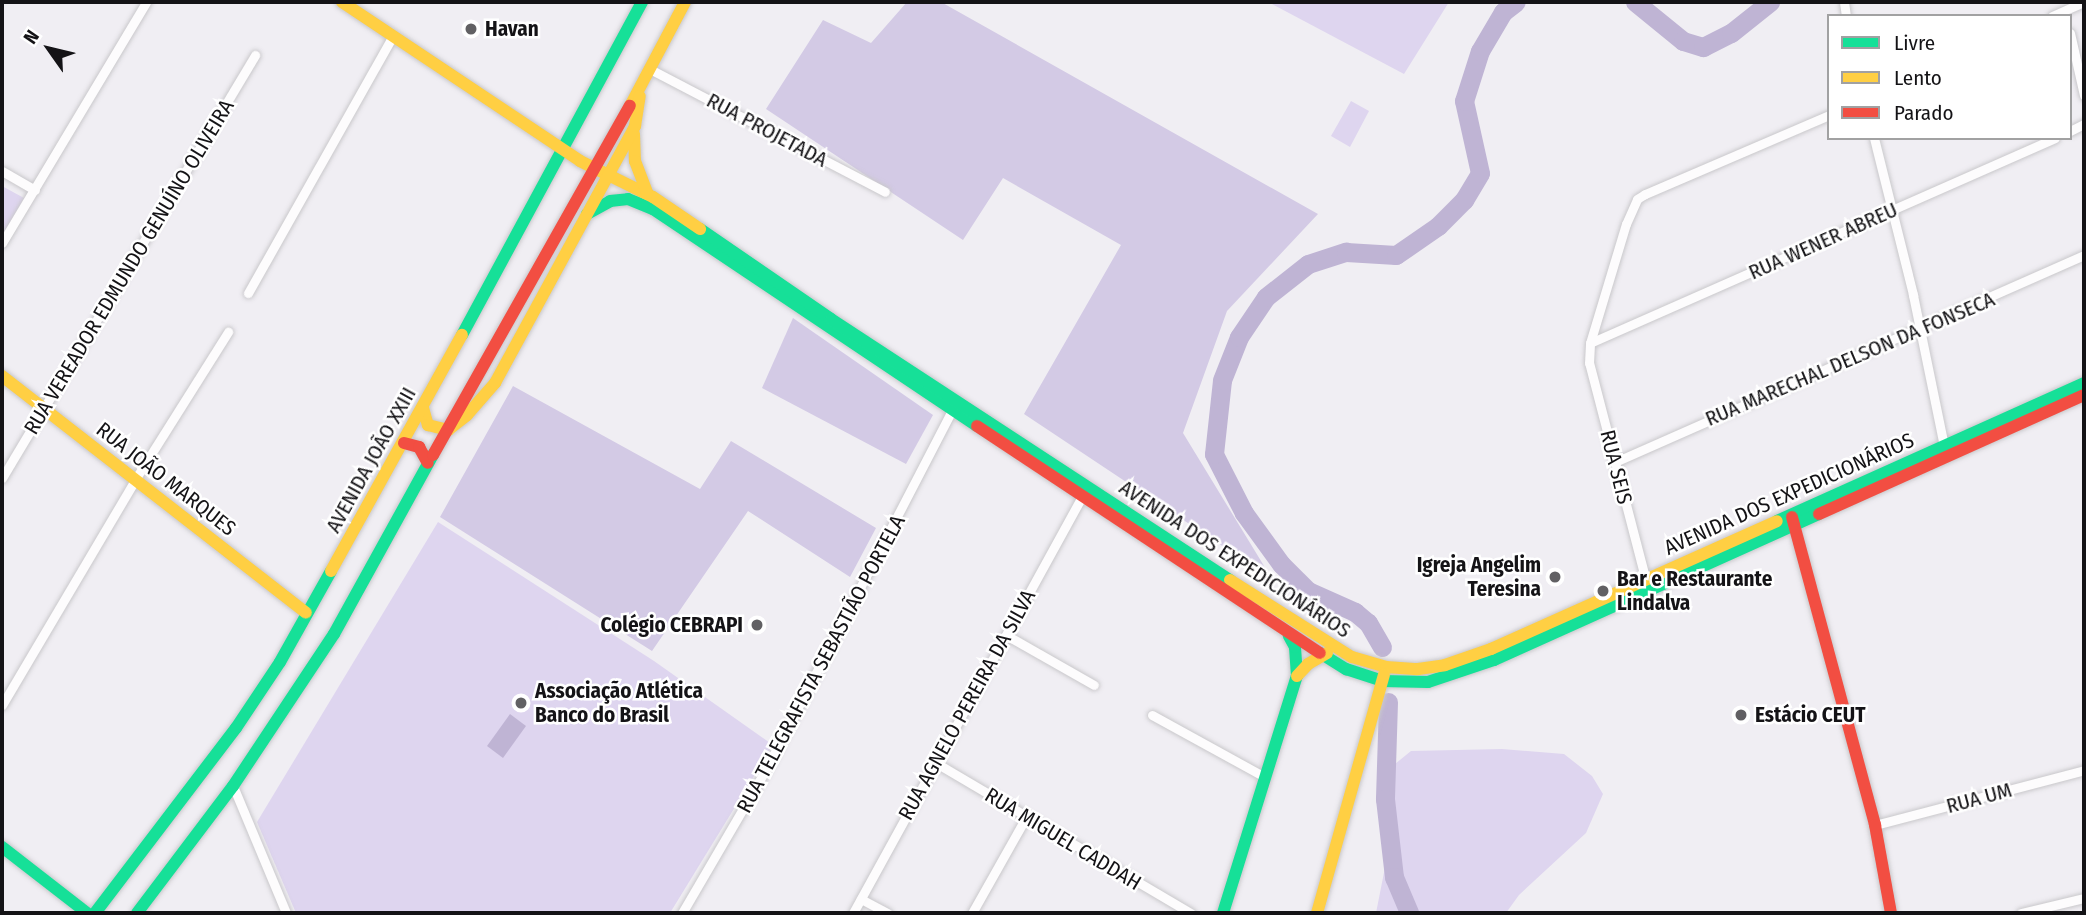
<!DOCTYPE html>
<html>
<head>
<meta charset="utf-8">
<style>
	body { margin:0 }
	#map { position:relative; width:2086px; height:915px; overflow:hidden; background:#f0eef3; font-family:"Fira Sans Condensed",sans-serif }
	div>[style] { position:absolute }
	.green>* { inset:0; background:#ded5ef }
	.forest>* { inset:0; background:#d3cae5 }
	.water>* { inset:0; background:#bfb4d4 }
	.river>* { height:19px; margin:-9.5px; padding:0 9.5px; transform-origin:9.5px; border-radius:9.5px; background:#bfb4d4 }
	.roads { filter:drop-shadow(0 0 2px #c9c8cb) drop-shadow(0 0 2px #c9c8cb) }
	.street>* { height:9px; margin:-4.5px; padding:0 4.5px; transform-origin:4.5px; border-radius:4.5px; background:#fdfcfd }
	.fast>* { height:12px; margin:-6px; padding:0 6px; transform-origin:6px; border-radius:6px; background:#16e098 }
	.slow>* { height:12px; margin:-6px; padding:0 6px; transform-origin:6px; border-radius:6px; background:#ffcf43 }
	.jam>* { height:12px; margin:-6px; padding:0 6px; transform-origin:6px; border-radius:6px; background:#f24e42 }
	.dots>* { width:19px; height:19px; translate:-50% -50%; box-sizing:border-box; border:4px solid #fff; border-radius:50% }
	span { translate:-50% -50%; white-space:nowrap; text-align:center; line-height:1.15; -webkit-text-stroke:5px #fff; paint-order:stroke }
	.poi-label { font-size:21px; color:#141316; font-weight:700 }
	.left { translate:0 -50%; text-align:left }
	.right { translate:-100% -50%; text-align:right }
	.street-label { font-size:21px; color:#141316 }
	.frame { position:absolute; inset:0; border:4px solid #141316; pointer-events:none }
	.legend { position:absolute; left:1827px; top:14px; width:245px; height:126px; box-sizing:border-box; background:#fff; border:2px solid #a1a1a2; margin:0; padding:9px 12px; list-style:none; font-size:21px; color:#141316 }
	.legend li { display:flex; align-items:center; gap:14px; height:35px }
	.legend b { width:35px; border:2px solid #a1a1a2 }
	.north { position:absolute; left:14px; top:14px; width:70px; height:70px; -webkit-text-stroke:5px #fff; paint-order:stroke; rotate:304deg; font-size:19px; font-weight:700; line-height:28px; text-align:center; color:#141316 }
	.north::after { content:''; display:block; margin:auto; width:24px; height:32px; background:#141316; clip-path:polygon(50% 0,100% 100%,50% 72%,0 100%) }
</style>
</head>
<body>
<div id="map">
	<div class="green">
		<i style="clip-path:polygon(1268px 2px,1449px 2px,1404px 74px)"></i>
		<i style="clip-path:polygon(1351px 101px,1369px 111px,1350px 147px,1331px 136px)"></i>
		<i style="clip-path:polygon(2px 186px,24px 198px,2px 237px)"></i>
		<i style="clip-path:polygon(438px 522px,654px 661px,773px 745px,670px 913px,296px 913px,257px 822px)"></i>
		<i style="clip-path:polygon(1502px 749px,1564px 754px,1592px 776px,1603px 794px,1586px 833px,1519px 895px,1506px 913px,1376px 913px,1393px 827px,1395px 764px,1411px 751px)"></i>
	</div>
	<div class="forest">
		<i style="clip-path:polygon(907px 2px,941px 2px,1318px 214px,1227px 311px,1183px 433px,1272px 579px,1024px 414px,1121px 245px,1003px 178px,963px 240px,766px 109px,823px 20px,871px 43px)"></i>
		<i style="clip-path:polygon(793px 318px,933px 415px,906px 464px,762px 388px)"></i>
		<i style="clip-path:polygon(513px 386px,700px 489px,731px 441px,876px 528px,850px 577px,748px 511px,652px 651px,440px 517px)"></i>
	</div>
	<div class="water">
		<i style="clip-path:polygon(510px 714px,526px 726px,503px 758px,487px 746px)"></i>
	</div>
	<div class="river">
		<i style="left:1635px;top:2px;width:62px;rotate:39.1deg"></i>
		<i style="left:1683px;top:41px;width:21px;rotate:17deg"></i>
		<i style="left:1703px;top:47px;width:31px;rotate:-27deg"></i>
		<i style="left:1731px;top:33px;width:50px;rotate:-38.5deg"></i>
		<i style="left:1382px;top:647px;width:28px;rotate:-120deg"></i>
		<i style="left:1368px;top:623px;width:17px;rotate:-140deg"></i>
		<i style="left:1355px;top:612px;width:51px;rotate:-155.9deg"></i>
		<i style="left:1308px;top:591px;width:38px;rotate:-135deg"></i>
		<i style="left:1281px;top:564px;width:63px;rotate:-126deg"></i>
		<i style="left:1244px;top:513px;width:66px;rotate:-117deg"></i>
		<i style="left:1214px;top:454px;width:74px;rotate:-83.8deg"></i>
		<i style="left:1222px;top:380px;width:46px;rotate:-68.4deg"></i>
		<i style="left:1239px;top:337px;width:48px;rotate:-56deg"></i>
		<i style="left:1266px;top:297px;width:53px;rotate:-38.2deg"></i>
		<i style="left:1308px;top:264px;width:40px;rotate:-18deg"></i>
		<i style="left:1346px;top:252px;width:50px;rotate:3.4deg"></i>
		<i style="left:1396px;top:255px;width:51px;rotate:-34.6deg"></i>
		<i style="left:1438px;top:226px;width:37px;rotate:-45deg"></i>
		<i style="left:1464px;top:200px;width:31px;rotate:-59deg"></i>
		<i style="left:1480px;top:173px;width:74px;rotate:-102.5deg"></i>
		<i style="left:1464px;top:101px;width:52px;rotate:-72.3deg"></i>
		<i style="left:1480px;top:51px;width:45px;rotate:-59.5deg"></i>
		<i style="left:1503px;top:12px;width:16px;rotate:-38deg"></i>
		<i style="left:1388px;top:702px;width:97px;rotate:91.8deg"></i>
		<i style="left:1385px;top:799px;width:79px;rotate:83.4deg"></i>
		<i style="left:1394px;top:877px;width:39px;rotate:67deg"></i>
	</div>
	<div class="roads">
		<div class="street">
			<i style="left:1844px;top:2px;width:14px;rotate:82deg"></i>
			<i style="left:2052px;top:16px;width:35px;rotate:-24deg"></i>
			<i style="left:2070px;top:33px;width:64px;rotate:77.3deg"></i>
			<i style="left:650px;top:69px;width:265px;rotate:27.6deg"></i>
			<i style="left:2070px;top:131px;width:16px;rotate:-27deg"></i>
			<i style="left:1874px;top:138px;width:162px;rotate:76deg"></i>
			<i style="left:1913px;top:295px;width:154px;rotate:78.4deg"></i>
			<i style="left:2px;top:171px;width:38px;rotate:30deg"></i>
			<i style="left:2px;top:243px;width:281px;rotate:-59.1deg"></i>
			<i style="left:248px;top:293px;width:295px;rotate:-60.6deg"></i>
			<i style="left:1590px;top:343px;width:508px;rotate:-23.79deg"></i>
			<i style="left:1615px;top:462px;width:513px;rotate:-23.81deg"></i>
			<i style="left:2px;top:478px;width:493px;rotate:-59.1deg"></i>
			<i style="left:1647px;top:585px;width:229px;rotate:-104.6deg"></i>
			<i style="left:1589px;top:363px;width:20px;rotate:-87deg"></i>
			<i style="left:1590px;top:343px;width:124px;rotate:-73.2deg"></i>
			<i style="left:1626px;top:224px;width:27px;rotate:-66deg"></i>
			<i style="left:1637px;top:199px;width:9px;rotate:-32deg"></i>
			<i style="left:1645px;top:194px;width:200px;rotate:-23.2deg"></i>
			<i style="left:1006px;top:635px;width:101px;rotate:29.6deg"></i>
			<i style="left:2px;top:705px;width:264px;rotate:-59.4deg"></i>
			<i style="left:136px;top:478px;width:173px;rotate:-57.8deg"></i>
			<i style="left:1152px;top:715px;width:129px;rotate:28.8deg"></i>
			<i style="left:936px;top:763px;width:296px;rotate:30.5deg"></i>
			<i style="left:233px;top:786px;width:138px;rotate:67.3deg"></i>
			<i style="left:1875px;top:825px;width:216px;rotate:-14.7deg"></i>
			<i style="left:861px;top:899px;width:30px;rotate:28deg"></i>
			<i style="left:682px;top:913px;width:164px;rotate:-59.7deg"></i>
			<i style="left:765px;top:771px;width:406px;rotate:-62.6deg"></i>
			<i style="left:853px;top:913px;width:475px;rotate:-61.2deg"></i>
			<i style="left:972px;top:913px;width:110px;rotate:-60.6deg"></i>
			<i style="left:2021px;top:913px;width:65px;rotate:-13.4deg"></i>
		</div>
		<div class="fast">
			<i style="left:587px;top:214px;width:26px;rotate:-29deg"></i>
			<i style="left:610px;top:201px;width:18px;rotate:-6deg"></i>
			<i style="left:628px;top:199px;width:27px;rotate:22deg"></i>
			<i style="left:653px;top:209px;width:390px;rotate:33.8deg"></i>
			<i style="left:700px;top:229px;width:159px;rotate:34.5deg"></i>
			<i style="left:831px;top:319px;width:477px;rotate:33.2deg"></i>
			<i style="left:462px;top:335px;width:379px;rotate:-61.6deg"></i>
			<i style="left:1777px;top:521px;width:337px;rotate:-24.2deg"></i>
			<i style="left:1320px;top:653px;width:31px;rotate:32deg"></i>
			<i style="left:1346px;top:669px;width:38px;rotate:18deg"></i>
			<i style="left:1382px;top:681px;width:46px;rotate:1.2deg"></i>
			<i style="left:1428px;top:682px;width:70px;rotate:-18.4deg"></i>
			<i style="left:1494px;top:660px;width:356px;rotate:-24.2deg"></i>
			<i style="left:2px;top:847px;width:108px;rotate:37.8deg"></i>
			<i style="left:95px;top:913px;width:233px;rotate:-52.7deg"></i>
			<i style="left:236px;top:728px;width:79px;rotate:-56.3deg"></i>
			<i style="left:280px;top:662px;width:104px;rotate:-60.7deg"></i>
			<i style="left:137px;top:913px;width:159px;rotate:-52.9deg"></i>
			<i style="left:233px;top:786px;width:182px;rotate:-56.4deg"></i>
			<i style="left:334px;top:634px;width:205px;rotate:-61.1deg"></i>
			<i style="left:1223px;top:913px;width:248px;rotate:-72.7deg"></i>
			<i style="left:1297px;top:676px;width:29px;rotate:-94deg"></i>
			<i style="left:1295px;top:647px;width:13px;rotate:-119deg"></i>
		</div>
		<div class="slow">
			<i style="left:342px;top:2px;width:286px;rotate:33.7deg"></i>
			<i style="left:580px;top:161px;width:81px;rotate:26.3deg"></i>
			<i style="left:653px;top:197px;width:57px;rotate:34.2deg"></i>
			<i style="left:630px;top:106px;width:118px;rotate:-62.1deg"></i>
			<i style="left:634px;top:134px;width:27px;rotate:88deg"></i>
			<i style="left:635px;top:161px;width:34px;rotate:69deg"></i>
			<i style="left:2px;top:376px;width:385px;rotate:37.9deg"></i>
			<i style="left:423px;top:408px;width:18px;rotate:74deg"></i>
			<i style="left:428px;top:425px;width:21px;rotate:14deg"></i>
			<i style="left:448px;top:430px;width:24px;rotate:-38deg"></i>
			<i style="left:467px;top:415px;width:43px;rotate:-48.8deg"></i>
			<i style="left:495px;top:383px;width:293px;rotate:-61.4deg"></i>
			<i style="left:635px;top:126px;width:30px;rotate:-81deg"></i>
			<i style="left:331px;top:571px;width:270px;rotate:-61deg"></i>
			<i style="left:1230px;top:580px;width:144px;rotate:32.3deg"></i>
			<i style="left:1352px;top:657px;width:35px;rotate:16deg"></i>
			<i style="left:1386px;top:667px;width:32px;rotate:4deg"></i>
			<i style="left:1418px;top:669px;width:27px;rotate:-8deg"></i>
			<i style="left:1445px;top:665px;width:49px;rotate:-19.2deg"></i>
			<i style="left:1491px;top:649px;width:313px;rotate:-24.1deg"></i>
			<i style="left:1297px;top:676px;width:16px;rotate:-47deg"></i>
			<i style="left:1308px;top:664px;width:22px;rotate:-30deg"></i>
			<i style="left:1317px;top:913px;width:248px;rotate:-74.3deg"></i>
		</div>
		<div class="jam">
			<i style="left:977px;top:426px;width:411px;rotate:33.5deg"></i>
			<i style="left:404px;top:443px;width:16px;rotate:15deg"></i>
			<i style="left:419px;top:447px;width:18px;rotate:61deg"></i>
			<i style="left:433px;top:455px;width:401px;rotate:-60.6deg"></i>
			<i style="left:1819px;top:514px;width:290px;rotate:-24.2deg"></i>
			<i style="left:1792px;top:517px;width:319px;rotate:74.9deg"></i>
			<i style="left:1875px;top:825px;width:89px;rotate:79.7deg"></i>
		</div>
	</div>
	<div class="dots">
		<i style="left:471px;top:29px;background:#616063"></i>
		<i style="left:1555px;top:577px;background:#616063"></i>
		<i style="left:1603px;top:591px;background:#616063"></i>
		<i style="left:757px;top:625px;background:#616063"></i>
		<i style="left:521px;top:703px;background:#616063"></i>
		<i style="left:1741px;top:715px;background:#616063"></i>
	</div>
	<div class="poi-label">
		<span class="left" style="left:485px;top:29px">Havan</span>
		<span class="right" style="left:1541px;top:577px">Igreja Angelim<br>Teresina</span>
		<span class="left" style="left:1617px;top:591px">Bar e Restaurante<br>Lindalva</span>
		<span class="right" style="left:743px;top:625px">Colégio CEBRAPI</span>
		<span class="left" style="left:535px;top:703px">Associação Atlética<br>Banco do Brasil</span>
		<span class="left" style="left:1755px;top:715px">Estácio CEUT</span>
	</div>
	<div class="street-label">
		<span style="left:767px;top:130px;rotate:28deg">RUA PROJETADA</span>
		<span style="left:1823px;top:241px;rotate:-24deg">RUA WENER ABREU</span>
		<span style="left:129px;top:267px;rotate:-59deg">RUA VEREADOR EDMUNDO GENUÍNO OLIVEIRA</span>
		<span style="left:1850px;top:359px;rotate:-23deg">RUA MARECHAL DELSON DA FONSECA</span>
		<span style="left:371px;top:460px;rotate:-61deg">AVENIDA JOÃO XXIII</span>
		<span style="left:1616px;top:467px;rotate:76deg">RUA SEIS</span>
		<span style="left:166px;top:479px;rotate:38deg">RUA JOÃO MARQUES</span>
		<span style="left:1789px;top:494px;rotate:-24deg">AVENIDA DOS EXPEDICIONÁRIOS</span>
		<span style="left:1235px;top:559px;rotate:33deg">AVENIDA DOS EXPEDICIONÁRIOS</span>
		<span style="left:821px;top:664px;rotate:-62deg">RUA TELEGRAFISTA SEBASTIÃO PORTELA</span>
		<span style="left:967px;top:705px;rotate:-61deg">RUA AGNELO PEREIRA DA SILVA</span>
		<span style="left:1979px;top:798px;rotate:-15deg">RUA UM</span>
		<span style="left:1063px;top:839px;rotate:31deg">RUA MIGUEL CADDAH</span>
	</div>
	<div class="frame"></div>
	<ul class="legend">
	<li><b style="height:9px;background:#16e098"></b>Livre</li>
	<li><b style="height:9px;background:#ffcf43"></b>Lento</li>
	<li><b style="height:9px;background:#f24e42"></b>Parado</li>
	</ul>
	<div class="north">N</div>
</div>
</body>
</html>
